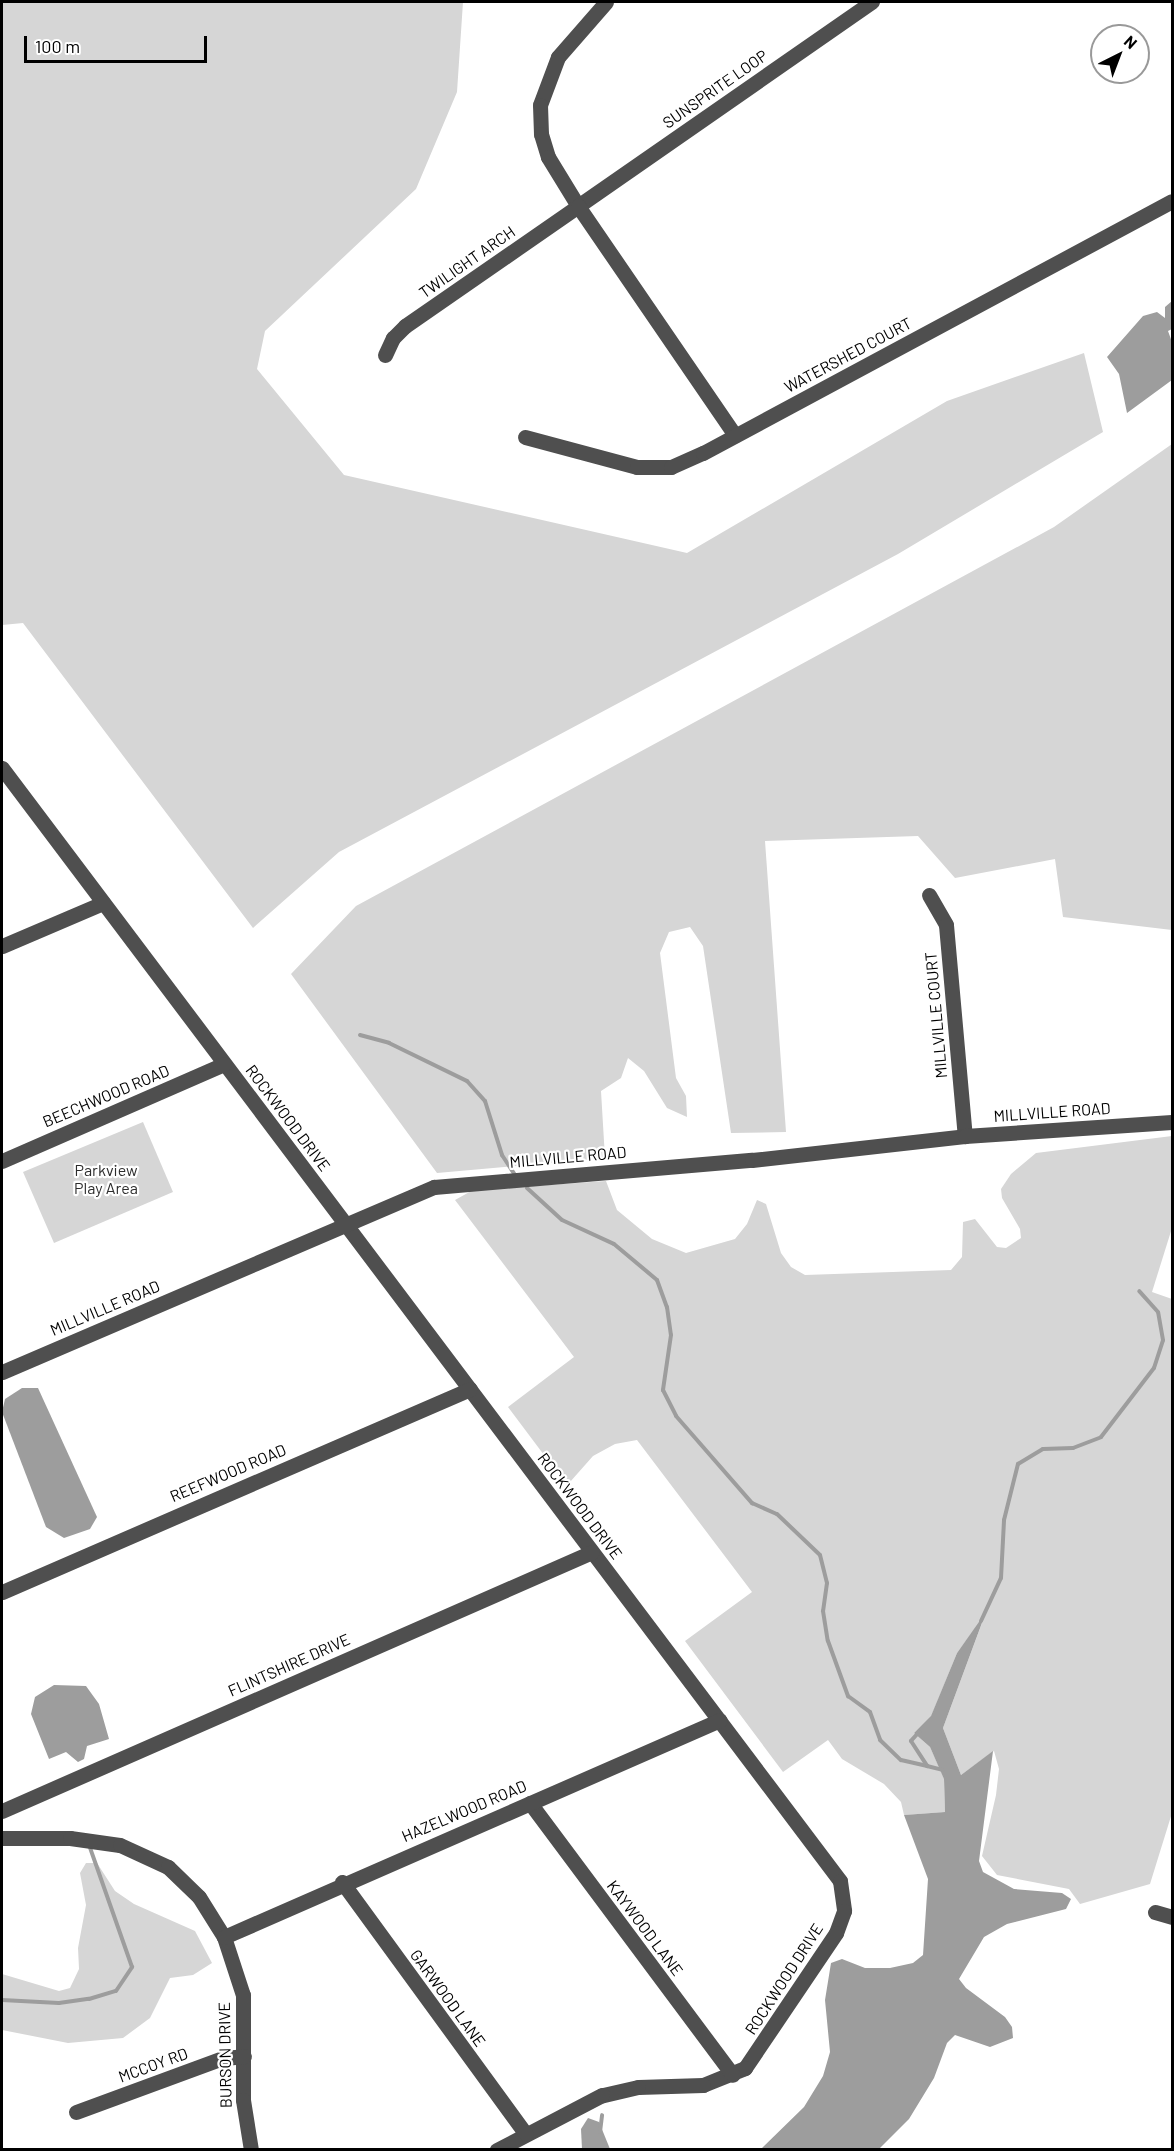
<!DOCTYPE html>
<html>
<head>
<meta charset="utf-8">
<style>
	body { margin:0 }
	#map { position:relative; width:1174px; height:2151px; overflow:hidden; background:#fff; font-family:Barlow,sans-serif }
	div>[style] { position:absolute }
	.green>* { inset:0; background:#d6d6d6 }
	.water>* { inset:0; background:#9d9d9d }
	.stream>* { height:4px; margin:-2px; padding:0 2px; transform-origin:2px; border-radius:2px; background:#9d9d9d }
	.minor>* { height:15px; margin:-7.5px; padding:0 7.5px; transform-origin:7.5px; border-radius:7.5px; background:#4f4f4f }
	span { translate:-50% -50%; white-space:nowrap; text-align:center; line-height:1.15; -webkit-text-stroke:4.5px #fff; paint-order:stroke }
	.street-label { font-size:16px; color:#000 }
	.park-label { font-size:16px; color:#2d2d2d }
	.frame { position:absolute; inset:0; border:3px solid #000; pointer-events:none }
	.north { position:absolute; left:1090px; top:24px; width:60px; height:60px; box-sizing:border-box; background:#fff; border:2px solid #999; border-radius:50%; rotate:42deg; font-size:16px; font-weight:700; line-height:24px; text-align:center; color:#000 }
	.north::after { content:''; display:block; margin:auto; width:21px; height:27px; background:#000; clip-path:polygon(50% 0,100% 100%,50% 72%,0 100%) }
	.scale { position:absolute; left:24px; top:36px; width:183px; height:27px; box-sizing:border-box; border:3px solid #000; border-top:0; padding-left:8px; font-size:18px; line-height:21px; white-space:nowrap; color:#000; -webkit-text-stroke:4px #fff; paint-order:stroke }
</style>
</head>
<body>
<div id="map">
	<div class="green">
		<i style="clip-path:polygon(2px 2px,463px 2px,457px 92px,416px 189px,265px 331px,257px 369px,344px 475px,687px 553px,947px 401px,1084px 353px,1103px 432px,898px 554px,339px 852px,253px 928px,23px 623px,2px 625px)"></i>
		<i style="clip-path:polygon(1172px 444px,1172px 930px,1063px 917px,1055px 859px,955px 878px,918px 836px,765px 841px,786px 1132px,731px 1133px,703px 946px,690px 927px,669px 932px,660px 953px,676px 1078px,686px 1096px,687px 1117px,667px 1108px,644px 1071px,628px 1058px,621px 1078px,601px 1091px,605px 1158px,437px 1173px,291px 974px,356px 906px,1054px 527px)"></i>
		<i style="clip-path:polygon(143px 1122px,173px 1192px,54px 1243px,23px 1172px)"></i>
		<i style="clip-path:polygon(1172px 1136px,1172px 1228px,1152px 1292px,1172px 1299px,1172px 1813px,1150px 1884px,1080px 1904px,1069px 1889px,997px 1875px,982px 1856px,996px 1795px,999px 1769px,994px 1751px,961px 1775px,943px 1728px,985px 1615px,957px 1653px,931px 1717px,914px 1733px,930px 1747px,944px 1778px,945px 1812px,904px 1815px,901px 1802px,884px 1784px,842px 1759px,828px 1740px,783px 1772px,685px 1641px,752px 1592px,637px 1440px,615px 1444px,593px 1456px,570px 1482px,562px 1479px,508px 1407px,574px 1357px,455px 1200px,473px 1190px,606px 1181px,617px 1210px,652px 1239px,686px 1253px,735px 1239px,747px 1224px,757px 1200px,766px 1204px,781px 1253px,791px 1267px,805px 1275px,951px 1270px,962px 1257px,963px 1222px,975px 1219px,997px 1247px,1006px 1248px,1021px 1238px,1020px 1229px,1002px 1198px,1001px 1189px,1011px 1174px,1036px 1153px)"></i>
		<i style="clip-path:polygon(86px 1863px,97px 1863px,115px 1891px,134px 1904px,195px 1931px,212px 1963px,193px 1975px,170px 1978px,150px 2018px,123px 2038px,68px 2043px,2px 2030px,2px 1974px,59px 1991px,70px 1988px,79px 1969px,78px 1948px,86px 1905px,80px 1873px)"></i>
	</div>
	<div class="water">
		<i style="clip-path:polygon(1172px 301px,1172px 329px,1168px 331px,1172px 342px,1172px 380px,1127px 413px,1119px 374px,1107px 357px,1143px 316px,1157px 312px,1165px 318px,1165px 307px)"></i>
		<i style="clip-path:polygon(22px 1388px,38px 1388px,97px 1517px,90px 1529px,64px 1538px,46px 1527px,2px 1412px,5px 1399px)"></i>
		<i style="clip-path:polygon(986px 1612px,943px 1728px,961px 1775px,993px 1751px,979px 1861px,983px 1872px,1014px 1889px,1062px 1893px,1071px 1899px,1066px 1909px,1007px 1924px,984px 1937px,959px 1979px,966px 1988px,1005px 2017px,1012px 2027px,1013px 2038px,990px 2047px,955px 2035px,947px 2043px,934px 2078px,909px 2119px,879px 2149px,761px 2149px,804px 2107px,823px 2076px,830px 2052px,825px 2000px,831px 1963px,842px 1959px,865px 1968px,890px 1968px,913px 1963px,923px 1955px,928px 1879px,904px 1815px,945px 1812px,944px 1779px,930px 1747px,914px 1733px,931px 1716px,957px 1653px)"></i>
		<i style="clip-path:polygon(54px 1685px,86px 1686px,99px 1704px,109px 1739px,87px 1746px,84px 1759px,78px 1762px,66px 1752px,49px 1759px,31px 1714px,35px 1697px)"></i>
		<i style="clip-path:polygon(588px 2118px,599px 2122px,610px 2149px,582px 2149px,581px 2129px)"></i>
	</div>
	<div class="stream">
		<i style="left:360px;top:1035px;width:30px;rotate:15deg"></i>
		<i style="left:389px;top:1043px;width:87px;rotate:26deg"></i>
		<i style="left:467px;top:1081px;width:27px;rotate:48deg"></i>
		<i style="left:485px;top:1101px;width:57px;rotate:72.5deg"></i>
		<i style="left:502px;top:1155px;width:24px;rotate:57deg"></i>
		<i style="left:527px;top:1188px;width:47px;rotate:42.4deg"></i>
		<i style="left:562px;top:1220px;width:57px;rotate:24.8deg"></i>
		<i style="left:614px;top:1244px;width:56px;rotate:39.9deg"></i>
		<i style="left:657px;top:1280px;width:29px;rotate:70deg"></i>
		<i style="left:667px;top:1307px;width:28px;rotate:82deg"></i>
		<i style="left:671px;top:1335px;width:56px;rotate:98.3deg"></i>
		<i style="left:663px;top:1390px;width:29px;rotate:63deg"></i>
		<i style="left:676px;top:1416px;width:116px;rotate:48.9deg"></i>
		<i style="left:752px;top:1503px;width:27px;rotate:24deg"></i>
		<i style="left:777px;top:1514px;width:59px;rotate:43.6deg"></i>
		<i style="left:820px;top:1555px;width:29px;rotate:76deg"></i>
		<i style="left:827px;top:1583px;width:28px;rotate:98deg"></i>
		<i style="left:823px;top:1611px;width:30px;rotate:81deg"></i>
		<i style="left:828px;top:1641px;width:59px;rotate:70deg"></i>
		<i style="left:848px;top:1696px;width:27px;rotate:36deg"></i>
		<i style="left:870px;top:1712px;width:30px;rotate:70deg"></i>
		<i style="left:880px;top:1740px;width:29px;rotate:44deg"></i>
		<i style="left:901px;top:1760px;width:27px;rotate:13deg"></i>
		<i style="left:981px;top:1621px;width:47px;rotate:-65.1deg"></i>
		<i style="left:1001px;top:1578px;width:58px;rotate:-87deg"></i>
		<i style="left:1004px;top:1520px;width:58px;rotate:-76deg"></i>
		<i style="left:1018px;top:1464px;width:29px;rotate:-31deg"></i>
		<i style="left:1043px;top:1449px;width:30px;rotate:-2deg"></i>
		<i style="left:1073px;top:1448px;width:30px;rotate:-21deg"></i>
		<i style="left:1101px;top:1437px;width:87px;rotate:-52.5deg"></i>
		<i style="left:1154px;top:1368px;width:29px;rotate:-72deg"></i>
		<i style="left:1163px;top:1340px;width:28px;rotate:-100deg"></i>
		<i style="left:1158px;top:1312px;width:28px;rotate:-132deg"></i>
		<i style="left:919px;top:1732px;width:12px;rotate:132deg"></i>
		<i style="left:911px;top:1741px;width:30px;rotate:57deg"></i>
		<i style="left:927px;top:1766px;width:16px;rotate:14deg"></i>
		<i style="left:2px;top:2000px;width:57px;rotate:3deg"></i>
		<i style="left:59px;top:2003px;width:30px;rotate:-8deg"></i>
		<i style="left:89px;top:1999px;width:28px;rotate:-17deg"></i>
		<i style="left:116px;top:1991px;width:29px;rotate:-56deg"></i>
		<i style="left:132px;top:1967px;width:126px;rotate:-109.4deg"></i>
		<i style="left:600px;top:2132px;width:17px;rotate:-83deg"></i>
	</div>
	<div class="minor">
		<i style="left:606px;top:2px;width:73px;rotate:131.1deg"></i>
		<i style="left:558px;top:57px;width:51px;rotate:110.6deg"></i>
		<i style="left:540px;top:105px;width:29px;rotate:88deg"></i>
		<i style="left:541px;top:134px;width:24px;rotate:73deg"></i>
		<i style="left:548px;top:157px;width:57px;rotate:58.5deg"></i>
		<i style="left:578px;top:206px;width:358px;rotate:-34.8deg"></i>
		<i style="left:385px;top:355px;width:19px;rotate:-65deg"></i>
		<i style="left:393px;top:338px;width:17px;rotate:-45deg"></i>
		<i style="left:405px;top:326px;width:211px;rotate:-34.7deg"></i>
		<i style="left:578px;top:206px;width:278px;rotate:55.6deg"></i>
		<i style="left:525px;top:437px;width:116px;rotate:15deg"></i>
		<i style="left:637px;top:467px;width:34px"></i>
		<i style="left:671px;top:467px;width:35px;rotate:-24deg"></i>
		<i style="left:703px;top:453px;width:532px;rotate:-28.25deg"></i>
		<i style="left:2px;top:768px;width:1393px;rotate:53.02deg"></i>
		<i style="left:840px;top:1881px;width:30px;rotate:82deg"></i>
		<i style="left:844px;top:1911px;width:23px;rotate:110deg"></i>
		<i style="left:836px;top:1933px;width:163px;rotate:124deg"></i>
		<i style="left:745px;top:2068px;width:45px;rotate:158deg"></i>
		<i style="left:703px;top:2085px;width:65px;rotate:178.2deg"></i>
		<i style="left:638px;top:2087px;width:37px;rotate:167deg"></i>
		<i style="left:602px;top:2095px;width:119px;rotate:152.4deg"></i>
		<i style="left:929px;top:895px;width:34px;rotate:60deg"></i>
		<i style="left:946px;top:925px;width:212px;rotate:84.9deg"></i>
		<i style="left:2px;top:946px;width:110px;rotate:-23.1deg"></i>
		<i style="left:2px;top:1161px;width:242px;rotate:-23.6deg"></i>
		<i style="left:2px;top:1372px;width:470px;rotate:-23.2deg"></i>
		<i style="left:434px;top:1187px;width:319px;rotate:-4.9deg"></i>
		<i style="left:752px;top:1160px;width:214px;rotate:-6.4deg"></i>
		<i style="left:965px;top:1136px;width:207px;rotate:-3.9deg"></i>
		<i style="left:2px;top:1592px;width:510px;rotate:-23.45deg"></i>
		<i style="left:530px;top:1803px;width:339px;rotate:53.3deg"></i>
		<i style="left:2px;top:1811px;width:644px;rotate:-23.7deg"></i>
		<i style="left:2px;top:1838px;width:68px"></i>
		<i style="left:70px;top:1838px;width:50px;rotate:8deg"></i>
		<i style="left:120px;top:1845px;width:53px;rotate:24.6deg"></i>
		<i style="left:168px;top:1867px;width:43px;rotate:44.1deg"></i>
		<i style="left:199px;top:1897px;width:47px;rotate:58deg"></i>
		<i style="left:224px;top:1937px;width:61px;rotate:71.9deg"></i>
		<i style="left:243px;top:1995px;width:105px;rotate:90deg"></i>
		<i style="left:243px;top:2100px;width:51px;rotate:80.9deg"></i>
		<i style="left:342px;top:1882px;width:312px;rotate:53.9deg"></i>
		<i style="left:1155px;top:1912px;width:18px;rotate:16deg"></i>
		<i style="left:224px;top:1937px;width:541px;rotate:-23.63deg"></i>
		<i style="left:76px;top:2112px;width:157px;rotate:-20.2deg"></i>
		<i style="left:223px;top:2058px;width:21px;rotate:-5deg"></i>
	</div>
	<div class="street-label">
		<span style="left:715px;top:89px;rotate:-35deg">SUNSPRITE LOOP</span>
		<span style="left:467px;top:262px;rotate:-35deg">TWILIGHT ARCH</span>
		<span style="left:848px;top:355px;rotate:-28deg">WATERSHED COURT</span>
		<span style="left:936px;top:1015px;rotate:-95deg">MILLVILLE COURT</span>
		<span style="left:106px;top:1096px;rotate:-23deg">BEECHWOOD ROAD</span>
		<span style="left:1052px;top:1112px;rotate:-4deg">MILLVILLE ROAD</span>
		<span style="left:288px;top:1118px;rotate:53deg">ROCKWOOD DRIVE</span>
		<span style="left:568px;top:1157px;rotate:-5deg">MILLVILLE ROAD</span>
		<span style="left:105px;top:1308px;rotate:-23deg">MILLVILLE ROAD</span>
		<span style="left:228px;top:1473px;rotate:-23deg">REEFWOOD ROAD</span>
		<span style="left:580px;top:1506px;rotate:53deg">ROCKWOOD DRIVE</span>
		<span style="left:289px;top:1665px;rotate:-24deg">FLINTSHIRE DRIVE</span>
		<span style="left:464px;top:1811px;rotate:-23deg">HAZELWOOD ROAD</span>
		<span style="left:645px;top:1928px;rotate:53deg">KAYWOOD LANE</span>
		<span style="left:784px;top:1979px;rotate:-57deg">ROCKWOOD DRIVE</span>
		<span style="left:448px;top:1998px;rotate:54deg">GARWOOD LANE</span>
		<span style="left:225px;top:2055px;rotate:-91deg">BURSON DRIVE</span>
		<span style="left:153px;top:2065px;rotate:-20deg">MCCOY RD</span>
	</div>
	<div class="park-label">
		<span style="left:106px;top:1179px">Parkview<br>Play Area</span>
	</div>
	<div class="frame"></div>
	<div class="north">N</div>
	<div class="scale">100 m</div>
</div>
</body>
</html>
